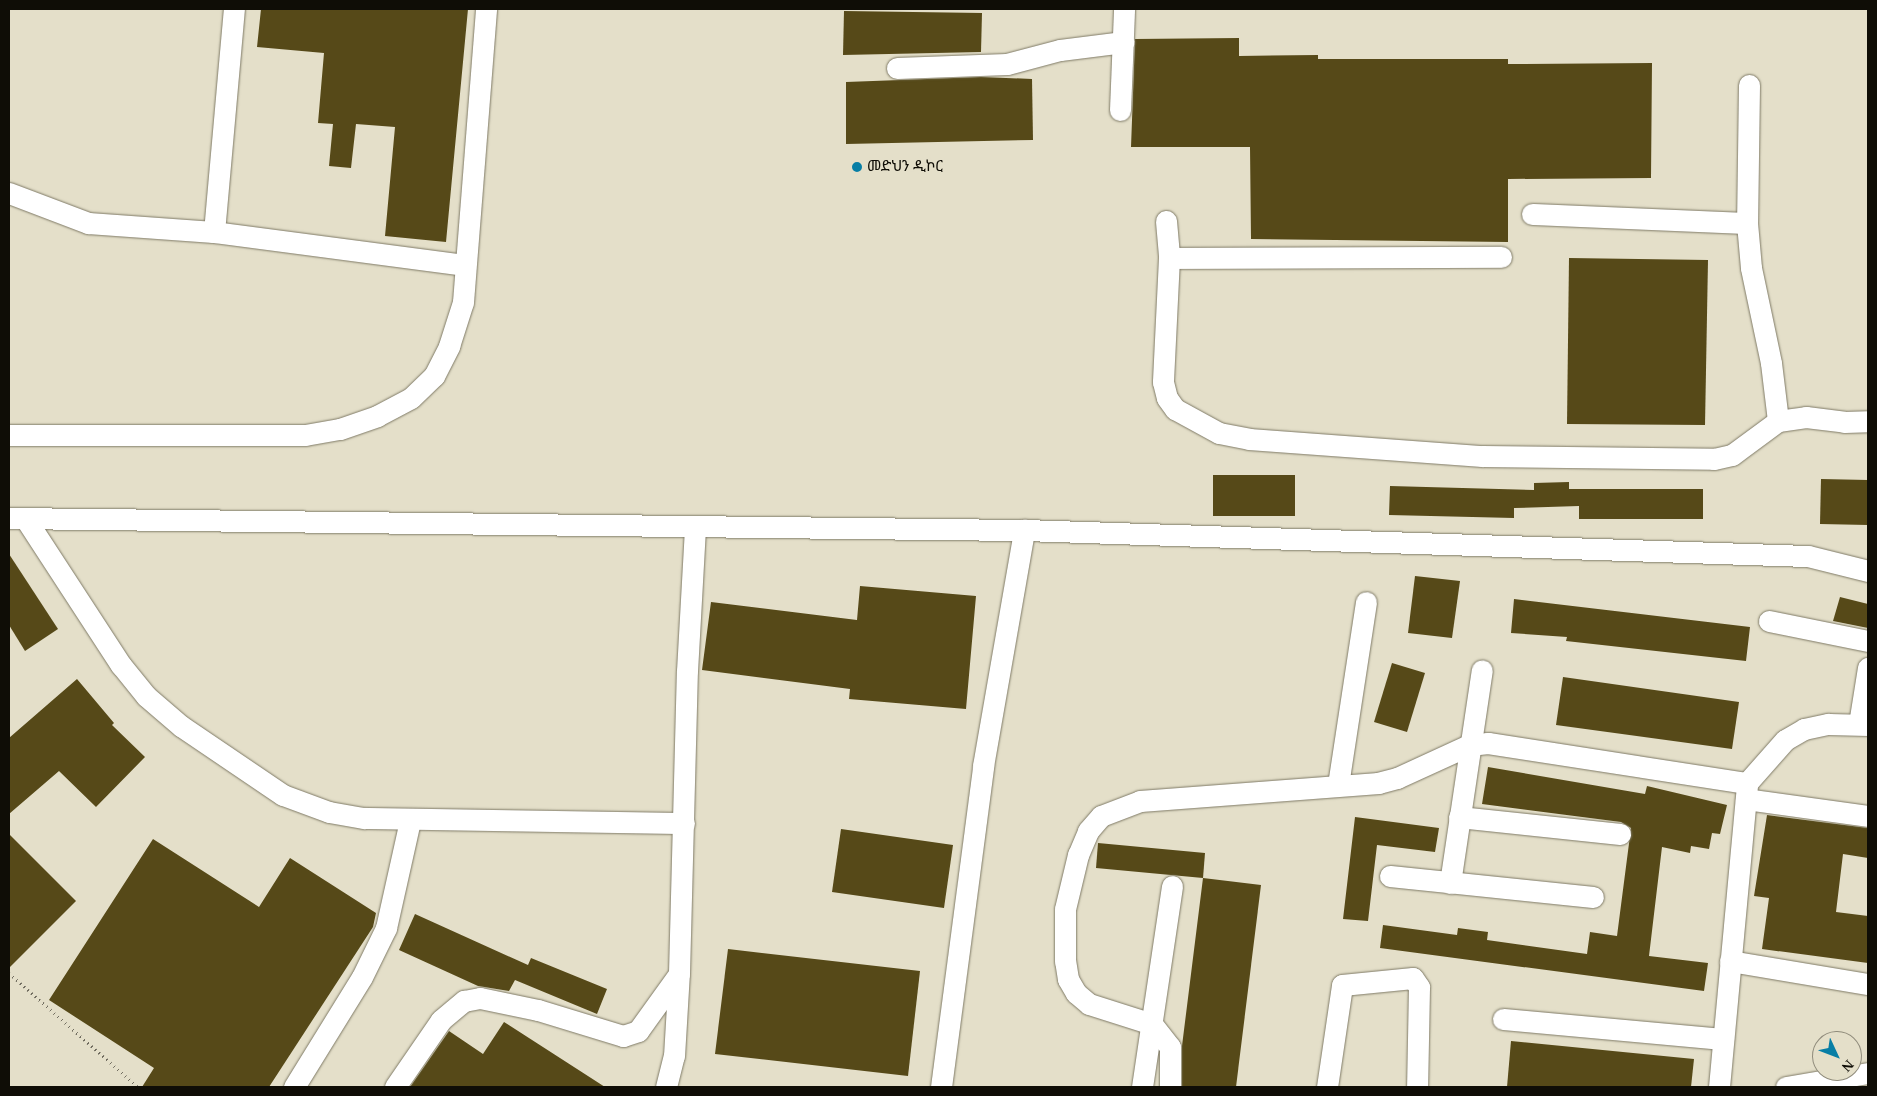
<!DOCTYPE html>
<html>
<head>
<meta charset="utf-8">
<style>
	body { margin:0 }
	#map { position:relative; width:1877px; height:1096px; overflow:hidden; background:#e4dfc9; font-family:"Times New Roman","Noto Sans Ethiopic",serif }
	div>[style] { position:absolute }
	.building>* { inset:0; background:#564918 }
	.path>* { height:3px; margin-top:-1.5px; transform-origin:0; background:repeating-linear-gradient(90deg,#706c5f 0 1px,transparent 0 5px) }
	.roads { filter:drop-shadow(0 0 1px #7f7a66) drop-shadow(0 0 1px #7f7a66) }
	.minor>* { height:21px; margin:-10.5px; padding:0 10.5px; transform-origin:10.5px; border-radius:10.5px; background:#fff }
	.dots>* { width:14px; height:14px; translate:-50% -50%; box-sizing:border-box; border:2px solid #e4dfc9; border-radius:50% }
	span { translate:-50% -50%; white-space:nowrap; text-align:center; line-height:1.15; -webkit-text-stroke:5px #e4dfc9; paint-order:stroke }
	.poi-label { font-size:15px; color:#0f0d06 }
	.left { translate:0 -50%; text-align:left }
	.frame { position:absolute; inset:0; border:10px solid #0f0d06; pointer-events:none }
	.north { position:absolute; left:1812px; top:1031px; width:50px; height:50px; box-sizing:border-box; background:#e4dfc9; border:1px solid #8f8b7b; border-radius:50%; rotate:133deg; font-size:14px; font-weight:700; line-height:20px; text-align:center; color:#0f0d06 }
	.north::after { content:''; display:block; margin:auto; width:18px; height:22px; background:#077ea5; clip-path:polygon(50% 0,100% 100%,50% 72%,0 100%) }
</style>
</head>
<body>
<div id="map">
	<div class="building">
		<i style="clip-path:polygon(261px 9px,468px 9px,446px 242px,385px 236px,395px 127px,356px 124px,351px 168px,329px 166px,333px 124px,318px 123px,324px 53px,257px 47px)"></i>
		<i style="clip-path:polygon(844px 11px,982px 13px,981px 52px,843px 55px)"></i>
		<i style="clip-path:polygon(1239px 38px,1239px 56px,1318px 55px,1318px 59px,1508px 59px,1508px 64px,1652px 63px,1651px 178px,1508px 179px,1508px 242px,1251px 239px,1250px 147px,1131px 147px,1135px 39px)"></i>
		<i style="clip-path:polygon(981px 77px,1032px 79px,1033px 140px,846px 144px,846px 82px)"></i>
		<i style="clip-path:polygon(1569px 258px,1708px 260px,1705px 425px,1567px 424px)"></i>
		<i style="clip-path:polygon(1213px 475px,1295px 475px,1295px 516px,1213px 516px)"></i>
		<i style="clip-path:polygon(1821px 479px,1868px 480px,1868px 525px,1820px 524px)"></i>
		<i style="clip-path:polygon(1569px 482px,1569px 489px,1703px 489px,1703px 519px,1579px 519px,1579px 506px,1514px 508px,1514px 518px,1389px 515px,1390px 486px,1534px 490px,1534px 483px)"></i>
		<i style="clip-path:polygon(9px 554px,58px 629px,25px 651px,9px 625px)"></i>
		<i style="clip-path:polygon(1415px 576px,1460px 581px,1452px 638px,1408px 633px)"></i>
		<i style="clip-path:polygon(860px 586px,976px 596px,966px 709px,849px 699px,850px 689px,702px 670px,711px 602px,857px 620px)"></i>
		<i style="clip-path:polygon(1840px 597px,1868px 604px,1868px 628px,1833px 621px)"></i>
		<i style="clip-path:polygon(1514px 599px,1750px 627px,1746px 661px,1566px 641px,1567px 637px,1511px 633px)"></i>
		<i style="clip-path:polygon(1392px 663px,1425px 673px,1407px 732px,1374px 722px)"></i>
		<i style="clip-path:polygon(1563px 677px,1739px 702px,1732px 749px,1556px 725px)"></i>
		<i style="clip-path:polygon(77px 679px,114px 723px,112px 725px,145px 757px,96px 807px,59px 771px,9px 814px,9px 738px)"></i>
		<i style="clip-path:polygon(1488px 767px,1645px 794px,1647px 786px,1727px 805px,1720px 834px,1712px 833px,1709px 849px,1691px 846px,1690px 853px,1662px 847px,1649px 956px,1708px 963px,1704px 991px,1380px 948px,1383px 925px,1457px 935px,1458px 928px,1488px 932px,1487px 940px,1587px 954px,1590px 932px,1617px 936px,1631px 828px,1621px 822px,1482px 804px)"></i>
		<i style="clip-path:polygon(1767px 815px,1868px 828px,1868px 858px,1843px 854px,1836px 912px,1868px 916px,1868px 963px,1762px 949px,1769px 898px,1754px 896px)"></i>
		<i style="clip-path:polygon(1355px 817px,1439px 828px,1435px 852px,1377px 845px,1368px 921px,1343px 919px)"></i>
		<i style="clip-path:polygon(841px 829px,953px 845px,944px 908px,832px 892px)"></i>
		<i style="clip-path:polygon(9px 834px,76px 901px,9px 968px)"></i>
		<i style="clip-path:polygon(153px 839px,259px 907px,290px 858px,376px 913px,373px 927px,269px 1087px,142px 1087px,154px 1068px,49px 1000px)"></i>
		<i style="clip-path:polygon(1098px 843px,1205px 853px,1203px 878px,1096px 868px)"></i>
		<i style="clip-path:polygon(1203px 878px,1261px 885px,1236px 1087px,1182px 1087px,1182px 1046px)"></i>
		<i style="clip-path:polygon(415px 914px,528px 965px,531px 958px,607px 989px,597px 1014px,515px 980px,509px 991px,478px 986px,399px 950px)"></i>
		<i style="clip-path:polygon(728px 949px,920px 971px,908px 1076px,715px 1054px)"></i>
		<i style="clip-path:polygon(504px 1022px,605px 1087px,410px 1087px,449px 1031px,483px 1054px)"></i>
		<i style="clip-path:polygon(1511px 1041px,1694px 1059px,1691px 1087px,1507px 1087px)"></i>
	</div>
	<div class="path">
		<i style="left:9px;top:973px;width:172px;rotate:41.5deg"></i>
	</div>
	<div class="roads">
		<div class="minor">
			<i style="left:897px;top:68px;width:110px;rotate:-2.1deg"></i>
			<i style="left:1007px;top:64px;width:55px;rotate:-14.8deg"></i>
			<i style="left:1060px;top:50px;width:64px;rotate:-7.2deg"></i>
			<i style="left:1749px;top:85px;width:138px;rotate:90.8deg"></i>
			<i style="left:1747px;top:223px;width:45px;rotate:84.9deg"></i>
			<i style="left:1751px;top:268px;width:97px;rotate:78.1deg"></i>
			<i style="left:1771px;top:363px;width:58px;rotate:83.1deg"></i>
			<i style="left:1778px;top:421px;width:28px;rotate:-8deg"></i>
			<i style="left:1806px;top:417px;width:38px;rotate:7deg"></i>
			<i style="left:1844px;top:422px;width:24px;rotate:-2deg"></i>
			<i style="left:1120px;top:110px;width:101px;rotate:-87.7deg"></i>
			<i style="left:9px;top:193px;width:85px;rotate:20.8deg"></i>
			<i style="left:88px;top:223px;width:126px;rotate:4.1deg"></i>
			<i style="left:214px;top:232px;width:224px;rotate:-84.9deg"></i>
			<i style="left:1532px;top:214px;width:215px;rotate:2.4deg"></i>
			<i style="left:1166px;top:221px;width:37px;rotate:85deg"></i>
			<i style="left:1169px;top:258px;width:124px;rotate:92.8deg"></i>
			<i style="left:1163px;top:382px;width:16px;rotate:76deg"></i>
			<i style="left:1167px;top:398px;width:14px;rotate:54deg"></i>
			<i style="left:1175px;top:409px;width:50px;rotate:28.6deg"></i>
			<i style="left:1219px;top:433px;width:31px;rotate:11deg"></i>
			<i style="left:1249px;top:439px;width:234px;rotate:4.2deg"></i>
			<i style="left:1482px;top:456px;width:232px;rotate:0.7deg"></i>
			<i style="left:1714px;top:459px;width:18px;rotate:-13deg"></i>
			<i style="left:1732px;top:455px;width:57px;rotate:-36.5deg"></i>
			<i style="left:214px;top:232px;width:253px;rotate:7.5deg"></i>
			<i style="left:1169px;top:258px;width:332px;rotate:-0.2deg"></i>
			<i style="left:9px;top:435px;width:296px"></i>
			<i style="left:305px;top:435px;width:36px;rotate:-10deg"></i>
			<i style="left:340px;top:429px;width:39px;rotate:-19deg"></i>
			<i style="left:377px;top:416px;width:38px;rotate:-28deg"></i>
			<i style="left:411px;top:398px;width:32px;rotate:-44deg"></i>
			<i style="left:434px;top:376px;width:34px;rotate:-63deg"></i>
			<i style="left:449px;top:346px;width:46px;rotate:-72.3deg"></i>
			<i style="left:463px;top:302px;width:294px;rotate:-85.5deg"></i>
			<i style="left:9px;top:518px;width:1015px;rotate:0.68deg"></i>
			<i style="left:1024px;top:530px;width:784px;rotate:1.9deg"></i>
			<i style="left:1808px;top:556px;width:62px;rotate:14deg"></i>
			<i style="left:25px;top:518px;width:176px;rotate:56.9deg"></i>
			<i style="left:121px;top:665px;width:40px;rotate:51deg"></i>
			<i style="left:146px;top:696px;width:46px;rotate:40.6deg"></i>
			<i style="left:181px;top:726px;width:123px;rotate:34.1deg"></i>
			<i style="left:283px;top:795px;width:49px;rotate:20.3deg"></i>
			<i style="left:329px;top:812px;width:36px;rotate:10deg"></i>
			<i style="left:364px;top:818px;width:320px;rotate:0.9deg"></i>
			<i style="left:1769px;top:621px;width:101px;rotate:11.4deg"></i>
			<i style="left:1859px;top:724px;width:57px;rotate:-80.9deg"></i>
			<i style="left:1338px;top:785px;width:185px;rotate:-81.3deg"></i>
			<i style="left:1746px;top:799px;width:123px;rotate:7.9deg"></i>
			<i style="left:1459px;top:817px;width:162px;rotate:6deg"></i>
			<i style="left:1390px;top:876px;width:204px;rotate:5.9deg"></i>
			<i style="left:1450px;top:883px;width:215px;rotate:-81.5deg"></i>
			<i style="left:1730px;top:961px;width:140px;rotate:9.5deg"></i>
			<i style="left:1503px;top:1019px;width:221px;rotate:5.2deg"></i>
			<i style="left:294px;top:1087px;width:129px;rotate:-58.3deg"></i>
			<i style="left:362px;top:977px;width:55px;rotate:-63.9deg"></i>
			<i style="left:386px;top:928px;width:110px;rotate:-77.4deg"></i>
			<i style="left:395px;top:1087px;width:81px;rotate:-55.5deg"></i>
			<i style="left:441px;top:1020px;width:30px;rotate:-40deg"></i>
			<i style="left:464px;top:1001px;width:16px;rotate:-11deg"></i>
			<i style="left:480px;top:998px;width:59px;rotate:11.7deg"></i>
			<i style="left:538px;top:1010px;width:89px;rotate:17deg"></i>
			<i style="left:623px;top:1036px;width:16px;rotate:-18deg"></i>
			<i style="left:638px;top:1031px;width:70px;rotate:-54.3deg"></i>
			<i style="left:666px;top:1087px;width:32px;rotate:-76deg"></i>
			<i style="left:674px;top:1056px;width:83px;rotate:-86.6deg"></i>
			<i style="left:679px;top:973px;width:302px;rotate:-88.5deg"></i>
			<i style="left:687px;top:671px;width:145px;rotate:-86.8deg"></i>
			<i style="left:941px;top:1087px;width:324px;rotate:-82.5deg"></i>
			<i style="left:983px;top:766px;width:240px;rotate:-80.1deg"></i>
			<i style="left:1142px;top:1087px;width:203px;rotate:-81.5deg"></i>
			<i style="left:1170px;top:1087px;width:40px;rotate:-90deg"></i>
			<i style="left:1170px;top:1047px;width:29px;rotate:-128deg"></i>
			<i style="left:1152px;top:1024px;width:66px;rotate:-162.4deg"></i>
			<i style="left:1089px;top:1004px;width:17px;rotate:-140deg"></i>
			<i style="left:1076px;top:993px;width:16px;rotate:-120deg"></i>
			<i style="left:1068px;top:979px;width:18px;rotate:-99deg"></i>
			<i style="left:1065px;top:961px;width:52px;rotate:-90deg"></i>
			<i style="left:1065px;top:909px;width:56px;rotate:-76.5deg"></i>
			<i style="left:1078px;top:855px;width:26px;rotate:-67deg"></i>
			<i style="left:1088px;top:831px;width:20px;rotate:-49deg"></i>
			<i style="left:1101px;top:816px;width:42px;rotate:-21deg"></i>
			<i style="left:1140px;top:801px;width:239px;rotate:-4.3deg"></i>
			<i style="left:1378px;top:783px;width:20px;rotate:-15deg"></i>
			<i style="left:1397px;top:778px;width:79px;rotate:-24.6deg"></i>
			<i style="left:1469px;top:745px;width:19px;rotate:-6deg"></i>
			<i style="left:1488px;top:743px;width:262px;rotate:8.8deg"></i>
			<i style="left:1327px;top:1087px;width:103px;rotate:-81.6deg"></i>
			<i style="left:1342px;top:985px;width:71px;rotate:-5.6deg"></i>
			<i style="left:1413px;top:978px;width:11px;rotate:56deg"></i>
			<i style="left:1419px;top:987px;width:100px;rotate:91.1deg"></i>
			<i style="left:1719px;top:1087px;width:305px;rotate:-84.7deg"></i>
			<i style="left:1747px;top:783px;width:57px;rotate:-48.5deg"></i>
			<i style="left:1785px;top:740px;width:22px;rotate:-30deg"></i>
			<i style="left:1804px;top:729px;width:25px;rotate:-12deg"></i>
			<i style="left:1828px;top:724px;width:40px;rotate:1.4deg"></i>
			<i style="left:1786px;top:1087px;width:83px;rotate:-9.7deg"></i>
		</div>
	</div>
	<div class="dots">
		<i style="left:857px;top:167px;background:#077ea5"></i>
	</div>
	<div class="poi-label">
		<span class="left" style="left:867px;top:167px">መድህን ዲኮር</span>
	</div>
	<div class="frame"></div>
	<div class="north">N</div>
</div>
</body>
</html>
